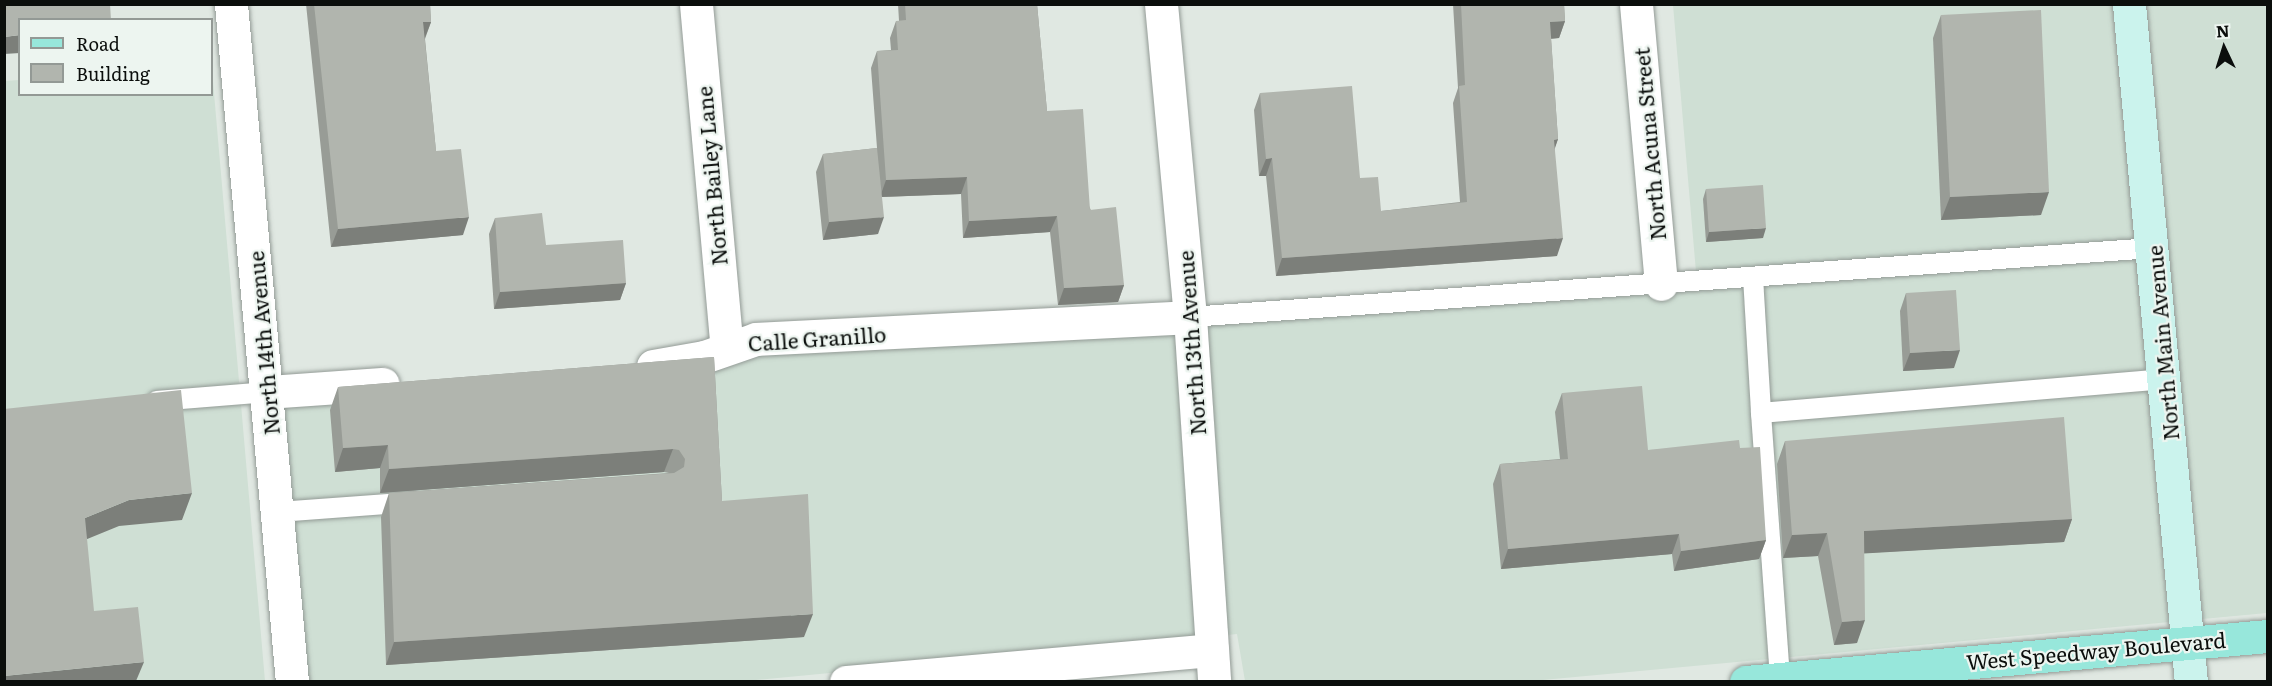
<!DOCTYPE html>
<html>
<head>
<meta charset="utf-8">
<style>
	body { margin:0 }
	#map { position:relative; width:2272px; height:686px; overflow:hidden; background:#e0e8e2; font-family:Literata,serif }
	div>[style] { position:absolute }
	.built>* { inset:0; background:#cfdfd4 }
	.roads { filter:drop-shadow(0 0 2px #939b96) drop-shadow(0 0 2px #939b96) }
	.service>* { height:20px; margin:-10px; padding:0 10px; transform-origin:10px; border-radius:10px; background:#fff }
	.minor>* { height:33px; margin:-16.5px; padding:0 16.5px; transform-origin:16.5px; border-radius:16.5px; background:#fff }
	.secondary>* { height:33px; margin:-16.5px; padding:0 16.5px; transform-origin:16.5px; border-radius:16.5px; background:#cbf3ed }
	.primary>* { height:33px; margin:-16.5px; padding:0 16.5px; transform-origin:16.5px; border-radius:16.5px; background:#97e7db }
	.wall>* { inset:0; background:#989c96 }
	.shaded-wall>* { inset:0; background:#7c7f7a }
	.building>* { inset:0; background:#b1b5ae }
	span { translate:-50% -50%; white-space:nowrap; text-align:center; line-height:1.15; -webkit-text-stroke:4.5px #edf5f0; paint-order:stroke }
	.street-label { font-size:21px; color:#0b0e0c }
	.frame { position:absolute; inset:0; border:6px solid #0b0e0c; pointer-events:none }
	.legend { position:absolute; left:18px; top:18px; width:195px; height:78px; box-sizing:border-box; background:#edf5f0; border:2px solid #939995; margin:0; padding:8px 10px; list-style:none; font-size:18px; color:#0b0e0c }
	.legend li { display:flex; align-items:center; gap:12px; height:30px }
	.legend b { width:30px; border:2px solid #939995 }
	.north { position:absolute; left:2194px; top:18px; width:60px; height:60px; -webkit-text-stroke:4px #edf5f0; paint-order:stroke; rotate:356deg; font-size:16px; font-weight:700; line-height:24px; text-align:center; color:#0b0e0c }
	.north::after { content:''; display:block; margin:auto; width:21px; height:27px; background:#0b0e0c; clip-path:polygon(50% 0,100% 100%,50% 72%,0 100%) }
</style>
</head>
<body>
<div id="map">
	<div class="built">
		<i style="clip-path:polygon(1673px 5px,2267px 5px,2267px 613px,1522px 682px,1245px 681px,1237px 634px,745px 681px,305px 681px,282px 398px,1696px 272px)"></i>
		<i style="clip-path:polygon(212px 70px,265px 681px,5px 681px,4px 81px,19px 80px,20px 94px,212px 94px)"></i>
	</div>
	<div class="roads">
		<div class="service">
			<i style="left:1753px;top:277px;width:136px;rotate:86.6deg"></i>
			<i style="left:1761px;top:413px;width:405px;rotate:-4.8deg"></i>
			<i style="left:1190px;top:317px;width:965px;rotate:-4.1deg"></i>
			<i style="left:157px;top:401px;width:111px;rotate:-4.6deg"></i>
			<i style="left:1761px;top:413px;width:267px;rotate:85.9deg"></i>
			<i style="left:278px;top:512px;width:135px;rotate:-4.2deg"></i>
		</div>
		<div class="minor">
			<i style="left:231px;top:4px;width:681px;rotate:84.86deg"></i>
			<i style="left:696px;top:4px;width:345px;rotate:84.9deg"></i>
			<i style="left:1161px;top:4px;width:314px;rotate:84.7deg"></i>
			<i style="left:1190px;top:317px;width:366px;rotate:86.2deg"></i>
			<i style="left:1636px;top:4px;width:281px;rotate:84.9deg"></i>
			<i style="left:653px;top:366px;width:52px;rotate:-10deg"></i>
			<i style="left:704px;top:357px;width:55px;rotate:-19.1deg"></i>
			<i style="left:756px;top:339px;width:435px;rotate:-2.9deg"></i>
			<i style="left:268px;top:392px;width:115px;rotate:-4deg"></i>
			<i style="left:846px;top:682px;width:367px;rotate:-5deg"></i>
		</div>
		<div class="secondary">
			<i style="left:2129px;top:4px;width:681px;rotate:84.78deg"></i>
		</div>
		<div class="primary">
			<i style="left:1746px;top:682px;width:524px;rotate:-5.04deg"></i>
		</div>
	</div>
	<div class="wall">
		<i style="clip-path:polygon(306px 4px,430px 4px,431px 22px,425px 39px,436px 151px,463px 235px,331px 247px)"></i>
		<i style="clip-path:polygon(898px 4px,1037px 4px,1047px 111px,1124px 285px,1118px 302px,1058px 305px,1050px 232px,963px 238px,961px 194px,882px 197px,878px 234px,823px 240px,816px 172px,823px 154px,877px 148px,871px 68px,877px 51px,891px 50px,890px 38px,896px 21px,899px 21px)"></i>
		<i style="clip-path:polygon(1453px 4px,1564px 4px,1565px 21px,1559px 38px,1551px 39px,1558px 139px,1554px 149px,1557px 256px,1276px 276px,1266px 176px,1259px 176px,1254px 110px,1260px 93px,1360px 178px,1381px 211px,1460px 202px,1453px 103px,1458px 88px)"></i>
		<i style="clip-path:polygon(1941px 15px,2041px 215px,1941px 220px,1933px 38px)"></i>
		<i style="clip-path:polygon(1706px 189px,1763px 238px,1706px 242px,1703px 199px)"></i>
		<i style="clip-path:polygon(495px 218px,546px 245px,626px 283px,620px 300px,494px 309px,489px 234px)"></i>
		<i style="clip-path:polygon(1906px 293px,1954px 368px,1903px 371px,1900px 311px)"></i>
		<i style="clip-path:polygon(714px 357px,722px 501px,804px 637px,386px 665px,381px 517px,389px 493px,669px 473px,664px 472px,380px 493px,380px 468px,335px 472px,330px 410px,338px 387px)"></i>
		<i style="clip-path:polygon(1562px 393px,1648px 450px,1740px 448px,1766px 540px,1759px 559px,1674px 571px,1672px 554px,1501px 569px,1493px 484px,1500px 464px,1560px 459px,1555px 412px)"></i>
		<i style="clip-path:polygon(1785px 441px,2072px 519px,2064px 542px,1864px 553px,1857px 643px,1834px 645px,1818px 556px,1783px 558px,1777px 464px)"></i>
	</div>
	<div class="shaded-wall">
		<i style="clip-path:polygon(1565px 21px,1559px 38px,1543px 39px,1550px 22px)"></i>
		<i style="clip-path:polygon(423px 22px,431px 22px,424px 40px)"></i>
		<i style="clip-path:polygon(20px 35px,20px 53px,4px 54px,4px 37px)"></i>
		<i style="clip-path:polygon(1558px 139px,1552px 157px,1554px 140px)"></i>
		<i style="clip-path:polygon(1272px 158px,1266px 176px,1259px 176px,1266px 159px)"></i>
		<i style="clip-path:polygon(967px 177px,961px 194px,880px 197px,886px 180px)"></i>
		<i style="clip-path:polygon(2049px 192px,2041px 215px,1941px 220px,1950px 197px)"></i>
		<i style="clip-path:polygon(1057px 216px,1050px 232px,963px 238px,969px 221px)"></i>
		<i style="clip-path:polygon(469px 217px,463px 235px,331px 247px,338px 229px)"></i>
		<i style="clip-path:polygon(884px 217px,878px 234px,823px 240px,829px 222px)"></i>
		<i style="clip-path:polygon(1766px 228px,1763px 238px,1706px 242px,1709px 232px)"></i>
		<i style="clip-path:polygon(1563px 238px,1557px 256px,1276px 276px,1282px 258px)"></i>
		<i style="clip-path:polygon(626px 283px,620px 300px,494px 309px,500px 292px)"></i>
		<i style="clip-path:polygon(1124px 285px,1118px 302px,1058px 305px,1064px 288px)"></i>
		<i style="clip-path:polygon(1960px 350px,1954px 368px,1903px 371px,1910px 353px)"></i>
		<i style="clip-path:polygon(388px 445px,380px 468px,335px 472px,343px 448px)"></i>
		<i style="clip-path:polygon(673px 449px,664px 472px,380px 493px,389px 469px)"></i>
		<i style="clip-path:polygon(192px 493px,182px 520px,119px 526px,75px 544px,85px 518px,129px 500px)"></i>
		<i style="clip-path:polygon(2072px 519px,2064px 542px,1855px 554px,1864px 531px)"></i>
		<i style="clip-path:polygon(1827px 533px,1818px 556px,1783px 558px,1792px 535px)"></i>
		<i style="clip-path:polygon(1679px 534px,1672px 554px,1501px 569px,1508px 549px)"></i>
		<i style="clip-path:polygon(1766px 540px,1759px 559px,1674px 571px,1681px 551px)"></i>
		<i style="clip-path:polygon(813px 614px,804px 637px,386px 665px,394px 642px)"></i>
		<i style="clip-path:polygon(1865px 620px,1857px 643px,1834px 645px,1842px 622px)"></i>
		<i style="clip-path:polygon(144px 662px,136px 681px,4px 681px,4px 676px)"></i>
	</div>
	<div class="building">
		<i style="clip-path:polygon(4px 4px,110px 4px,111px 20px,20px 20px,20px 35px,4px 37px)"></i>
		<i style="clip-path:polygon(314px 4px,430px 4px,431px 22px,423px 22px,436px 151px,461px 149px,469px 217px,338px 229px)"></i>
		<i style="clip-path:polygon(905px 4px,1037px 4px,1047px 111px,1083px 109px,1090px 210px,1116px 207px,1124px 285px,1064px 288px,1057px 216px,969px 221px,967px 177px,886px 180px,877px 51px,898px 50px,896px 21px,906px 20px)"></i>
		<i style="clip-path:polygon(1461px 4px,1564px 4px,1565px 21px,1550px 22px,1558px 139px,1554px 140px,1563px 238px,1282px 258px,1272px 158px,1266px 159px,1260px 93px,1352px 86px,1360px 178px,1378px 177px,1381px 211px,1467px 202px,1459px 86px,1465px 85px)"></i>
		<i style="clip-path:polygon(2041px 10px,2049px 192px,1950px 197px,1941px 15px)"></i>
		<i style="clip-path:polygon(877px 148px,884px 217px,829px 222px,823px 154px)"></i>
		<i style="clip-path:polygon(1763px 185px,1766px 228px,1709px 232px,1706px 189px)"></i>
		<i style="clip-path:polygon(542px 213px,546px 245px,623px 240px,626px 283px,500px 292px,495px 218px)"></i>
		<i style="clip-path:polygon(1956px 290px,1960px 350px,1910px 353px,1906px 293px)"></i>
		<i style="clip-path:polygon(714px 357px,722px 501px,808px 494px,813px 614px,394px 642px,389px 493px,674px 473px,684px 467px,685px 459px,679px 450px,673px 449px,389px 469px,388px 445px,343px 448px,338px 387px)"></i>
		<i style="clip-path:polygon(1642px 386px,1648px 450px,1739px 440px,1740px 448px,1760px 447px,1766px 540px,1681px 551px,1679px 534px,1508px 549px,1500px 464px,1568px 459px,1562px 393px)"></i>
		<i style="clip-path:polygon(181px 390px,192px 493px,129px 500px,85px 518px,94px 611px,138px 607px,144px 662px,4px 676px,4px 409px)"></i>
		<i style="clip-path:polygon(2064px 417px,2072px 519px,1864px 531px,1865px 620px,1842px 622px,1827px 533px,1792px 535px,1785px 441px)"></i>
	</div>
	<div class="street-label">
		<span style="left:1649px;top:144px;rotate:-95deg">North Acuna Street</span>
		<span style="left:711px;top:176px;rotate:-95deg">North Bailey Lane</span>
		<span style="left:817px;top:338px;rotate:-4deg">Calle Granillo</span>
		<span style="left:263px;top:343px;rotate:-95deg">North 14th Avenue</span>
		<span style="left:1191px;top:343px;rotate:-94deg">North 13th Avenue</span>
		<span style="left:2162px;top:343px;rotate:-95deg">North Main Avenue</span>
		<span style="left:2096px;top:650px;rotate:-5deg">West Speedway Boulevard</span>
	</div>
	<div class="frame"></div>
	<ul class="legend">
	<li><b style="height:8px;background:#97e7db"></b>Road</li>
	<li><b style="height:16px;background:#b1b5ae"></b>Building</li>
	</ul>
	<div class="north">N</div>
</div>
</body>
</html>
